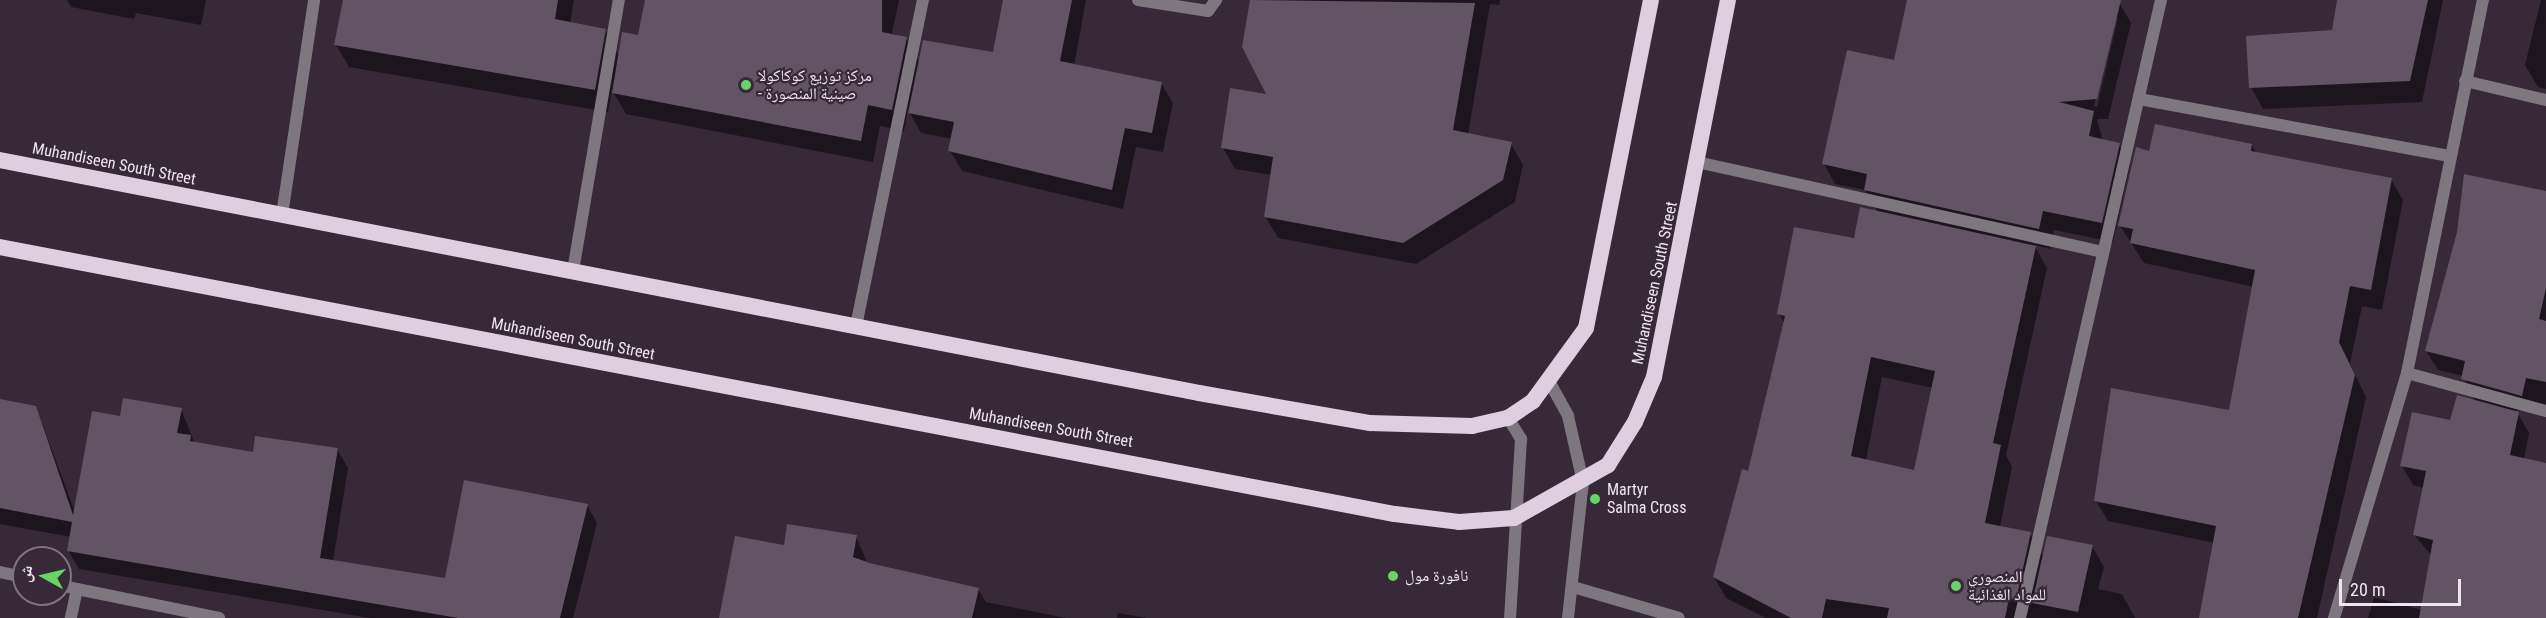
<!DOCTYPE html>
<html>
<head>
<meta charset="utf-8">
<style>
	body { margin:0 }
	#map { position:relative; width:2546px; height:618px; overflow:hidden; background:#372938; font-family:"Roboto Condensed","Noto Naskh Arabic",sans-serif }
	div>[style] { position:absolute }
	.shadow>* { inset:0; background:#0007 }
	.building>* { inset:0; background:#635465 }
	.minor>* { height:12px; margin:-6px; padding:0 6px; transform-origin:6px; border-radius:6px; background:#7f777f }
	.tertiary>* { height:12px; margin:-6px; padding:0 6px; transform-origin:6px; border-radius:6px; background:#7f777f }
	.trunk>* { height:16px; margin:-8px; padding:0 8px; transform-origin:8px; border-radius:8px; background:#dfcee0 }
	.dots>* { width:16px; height:16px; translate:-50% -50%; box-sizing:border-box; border:3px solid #372938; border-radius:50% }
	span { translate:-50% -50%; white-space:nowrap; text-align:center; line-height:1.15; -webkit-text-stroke:4.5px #372938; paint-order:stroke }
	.poi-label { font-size:16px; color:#eee5ef }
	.left { translate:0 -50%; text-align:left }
	.street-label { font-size:16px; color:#eee5ef }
	.north { position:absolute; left:12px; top:546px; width:60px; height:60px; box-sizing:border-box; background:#372938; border:2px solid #807481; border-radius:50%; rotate:278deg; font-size:16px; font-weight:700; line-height:24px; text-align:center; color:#eee5ef }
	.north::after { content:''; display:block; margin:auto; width:21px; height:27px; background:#67d466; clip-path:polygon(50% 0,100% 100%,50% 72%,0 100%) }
	.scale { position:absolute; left:2339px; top:579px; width:122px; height:27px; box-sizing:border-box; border:3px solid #eee5ef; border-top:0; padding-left:8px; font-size:18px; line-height:21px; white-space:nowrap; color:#eee5ef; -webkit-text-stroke:4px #372938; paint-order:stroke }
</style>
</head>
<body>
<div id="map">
	<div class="shadow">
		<i style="clip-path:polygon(67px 0,206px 0,201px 25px,136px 13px,134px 19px,71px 7px)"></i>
		<i style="clip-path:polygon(344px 0,574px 0,570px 24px,605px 30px,619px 56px,640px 37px,647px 0,899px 0,892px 33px,906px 38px,920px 63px,994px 54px,1005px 0,1086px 0,1074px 66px,1161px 83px,1173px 103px,1163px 152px,1136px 147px,1123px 209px,962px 171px,950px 151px,953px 139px,921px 133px,908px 110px,904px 131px,880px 126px,873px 162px,626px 114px,612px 90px,608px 112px,349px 67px,336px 45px)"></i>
		<i style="clip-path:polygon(1251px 0,1500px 0,1499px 5px,1490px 4px,1468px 135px,1511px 144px,1523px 165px,1515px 202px,1416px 264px,1278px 238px,1265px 216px,1272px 175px,1235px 169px,1223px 148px,1269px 96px,1244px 47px)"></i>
		<i style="clip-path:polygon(evenodd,1908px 0,2104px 0,2120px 4px,2131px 23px,2108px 119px,2097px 119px,2103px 141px,2119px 145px,2130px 165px,2113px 242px,2054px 230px,2050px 249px,2034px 245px,2047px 268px,2006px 455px,2012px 467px,2000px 527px,2030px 534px,2044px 557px,2092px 546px,2104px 567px,2098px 589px,2122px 594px,2135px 618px,1766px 618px,1726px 598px,1714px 577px,1749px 472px,1785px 324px,1779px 314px,1878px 212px,1865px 190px,1835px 184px,1824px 164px,1895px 62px,1908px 0,2115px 18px,2118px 18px,2097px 107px,2094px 106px,2115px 18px,1908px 0,1882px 377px,1933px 388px,1915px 471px,1866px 460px,1882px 377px)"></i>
		<i style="clip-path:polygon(2339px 0,2443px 0,2422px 102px,2263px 109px,2251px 87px,2334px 32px)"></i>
		<i style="clip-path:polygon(2541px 0,2546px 0,2546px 89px,2538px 87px,2525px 65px)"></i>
		<i style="clip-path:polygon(2252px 145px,2256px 153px,2391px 179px,2403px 200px,2382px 310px,2362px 306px,2350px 364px,2366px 397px,2317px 618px,2201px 618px,2215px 543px,2108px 521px,2096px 501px,2230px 412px,2254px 287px,2144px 263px,2120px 226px,2150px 153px)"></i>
		<i style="clip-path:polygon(2546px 192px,2546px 413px,2516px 410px,2529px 433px,2524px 460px,2546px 464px,2546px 618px,2368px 618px,2374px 597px,2422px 610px,2432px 556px,2414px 535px,2424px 488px,2413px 485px,2402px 466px,2476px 402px,2463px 376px,2438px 370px,2426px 351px)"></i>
		<i style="clip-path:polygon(0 400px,36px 407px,75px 512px,121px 418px,181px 409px,195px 444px,255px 454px,337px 449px,348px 468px,333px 561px,446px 579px,587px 505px,597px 523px,573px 618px,370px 618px,79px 569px,68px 550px,71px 537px,0 524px)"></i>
		<i style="clip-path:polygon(856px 537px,867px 562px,978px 589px,986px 602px,1066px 618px,721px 618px,785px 546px)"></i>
		<i style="clip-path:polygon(1118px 613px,1147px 618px,1117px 618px)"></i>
	</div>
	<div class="building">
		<i style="clip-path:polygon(343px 0,558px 0,555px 19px,606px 29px,595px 90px,334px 45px)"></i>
		<i style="clip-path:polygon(645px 0,882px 0,882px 32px,907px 37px,892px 110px,868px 105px,861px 141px,612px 93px,622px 32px,638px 35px)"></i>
		<i style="clip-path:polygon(1003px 0,1072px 0,1060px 61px,1162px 82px,1152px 133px,1125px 128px,1112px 190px,948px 151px,954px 122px,908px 113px,923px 40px,993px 52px)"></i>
		<i style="clip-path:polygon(1250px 0,1475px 3px,1453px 130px,1512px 142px,1503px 180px,1403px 243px,1264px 217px,1273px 157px,1221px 148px,1230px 88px,1266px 94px,1242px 47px)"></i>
		<i style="clip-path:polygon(1907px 0,2121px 0,2097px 99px,2059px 102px,2094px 111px,2089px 136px,2120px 143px,2102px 223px,2043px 211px,2039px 229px,1864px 190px,1867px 174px,1822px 164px,1847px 50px,1894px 60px)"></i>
		<i style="clip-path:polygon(2337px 0,2428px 0,2410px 81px,2249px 88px,2246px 36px,2332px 30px)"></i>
		<i style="clip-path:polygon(2155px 124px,2252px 144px,2251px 151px,2392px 178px,2371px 290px,2350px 286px,2339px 342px,2355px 375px,2298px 618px,2199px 618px,2216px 526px,2094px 501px,2111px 388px,2229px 410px,2255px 270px,2130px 243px,2133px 229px,2118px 226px,2136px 147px,2149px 151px)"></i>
		<i style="clip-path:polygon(2464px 174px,2546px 191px,2546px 288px,2539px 319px,2546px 321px,2546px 382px,2526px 378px,2522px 396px,2461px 379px,2465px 361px,2425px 351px,2457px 232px)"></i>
		<i style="clip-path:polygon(evenodd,1860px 207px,2036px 246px,1993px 443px,2001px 445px,1985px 523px,2031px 532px,2016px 600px,2009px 598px,2005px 618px,1887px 618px,1889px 608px,1826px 599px,1822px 618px,1791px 618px,1713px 577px,1742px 469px,1748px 471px,1785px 316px,1777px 314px,1794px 227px,1854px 238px,1860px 207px,1871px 357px,1935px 371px,1914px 470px,1851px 456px,1871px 357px)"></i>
		<i style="clip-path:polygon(2457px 395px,2519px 412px,2510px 455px,2546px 463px,2546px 618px,2419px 618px,2433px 540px,2413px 535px,2426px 471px,2400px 466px,2412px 412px,2450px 420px)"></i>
		<i style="clip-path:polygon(123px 398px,182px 408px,177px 433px,191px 435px,190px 441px,253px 452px,255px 436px,338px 448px,320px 558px,445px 578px,464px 480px,588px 504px,560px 618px,458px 618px,67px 551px,72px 522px,0 508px,0 399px,36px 406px,73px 515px,92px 411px,120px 416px)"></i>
		<i style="clip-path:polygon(787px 524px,857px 535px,853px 557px,870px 563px,979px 588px,972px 618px,719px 618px,735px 536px,784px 545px)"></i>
		<i style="clip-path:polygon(2047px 536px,2093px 545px,2078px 612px,2032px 603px)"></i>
	</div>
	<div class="minor">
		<i style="left:1138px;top:0;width:71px;rotate:8.9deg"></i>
		<i style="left:1208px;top:11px;width:14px;rotate:-54deg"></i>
		<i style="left:2465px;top:81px;width:83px;rotate:13.2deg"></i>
		<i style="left:2139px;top:99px;width:317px;rotate:10.4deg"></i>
		<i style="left:1697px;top:162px;width:416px;rotate:12.5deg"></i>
		<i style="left:282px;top:215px;width:217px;rotate:-81.5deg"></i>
		<i style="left:573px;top:271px;width:275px;rotate:-80.4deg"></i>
		<i style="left:856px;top:326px;width:333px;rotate:-78.4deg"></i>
		<i style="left:2407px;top:373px;width:144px;rotate:15.3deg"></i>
		<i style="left:0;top:572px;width:25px;rotate:12deg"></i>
		<i style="left:60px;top:585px;width:17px;rotate:13deg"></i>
		<i style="left:77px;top:589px;width:30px;rotate:102deg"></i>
		<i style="left:1573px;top:587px;width:110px;rotate:16.3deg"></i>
		<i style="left:77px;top:589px;width:145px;rotate:11.5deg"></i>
		<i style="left:2020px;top:618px;width:634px;rotate:-77.15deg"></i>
		<i style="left:2334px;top:618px;width:256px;rotate:-73.4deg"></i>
		<i style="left:2407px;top:373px;width:381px;rotate:-78.5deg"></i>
	</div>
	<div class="tertiary">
		<i style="left:1550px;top:383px;width:38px;rotate:61deg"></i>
		<i style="left:1568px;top:416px;width:68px;rotate:77.2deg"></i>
		<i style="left:1583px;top:482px;width:137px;rotate:96.3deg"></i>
		<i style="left:1508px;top:418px;width:25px;rotate:58deg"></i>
		<i style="left:1521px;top:439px;width:179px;rotate:93.5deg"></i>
	</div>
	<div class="trunk">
		<i style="left:0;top:160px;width:1221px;rotate:11deg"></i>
		<i style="left:1199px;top:393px;width:174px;rotate:10deg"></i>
		<i style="left:1370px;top:423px;width:102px;rotate:1.7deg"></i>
		<i style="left:1472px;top:426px;width:37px;rotate:-13deg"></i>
		<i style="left:1508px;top:418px;width:30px;rotate:-34deg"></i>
		<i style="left:1533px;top:401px;width:90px;rotate:-54deg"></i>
		<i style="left:1586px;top:328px;width:334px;rotate:-78.8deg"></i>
		<i style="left:0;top:247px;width:1420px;rotate:10.84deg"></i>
		<i style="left:1395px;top:514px;width:64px;rotate:7.1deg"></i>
		<i style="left:1459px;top:522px;width:55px;rotate:-4.2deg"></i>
		<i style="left:1514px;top:518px;width:108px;rotate:-29.4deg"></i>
		<i style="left:1608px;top:465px;width:51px;rotate:-57.9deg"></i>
		<i style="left:1635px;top:422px;width:49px;rotate:-67.1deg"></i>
		<i style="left:1654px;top:377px;width:384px;rotate:-78.9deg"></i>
	</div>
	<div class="dots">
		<i style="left:746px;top:85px;background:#67d466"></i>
		<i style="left:1595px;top:499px;background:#67d466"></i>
		<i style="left:1393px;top:576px;background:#67d466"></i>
		<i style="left:1956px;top:586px;background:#67d466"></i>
	</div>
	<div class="poi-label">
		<span class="left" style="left:758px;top:85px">مركز توزيع كوكاكولا<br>- صينية المنصورة</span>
		<span class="left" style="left:1607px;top:499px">Martyr<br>Salma Cross</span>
		<span class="left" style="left:1405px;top:576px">نافورة مول</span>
		<span class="left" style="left:1968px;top:586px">المنصوري<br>للمواد الغذائية</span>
	</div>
	<div class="street-label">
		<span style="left:114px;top:164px;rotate:11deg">Muhandiseen South Street</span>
		<span style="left:1655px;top:283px;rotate:-78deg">Muhandiseen South Street</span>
		<span style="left:573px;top:339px;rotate:11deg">Muhandiseen South Street</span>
		<span style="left:1051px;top:428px;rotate:10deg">Muhandiseen South Street</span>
	</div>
	<div class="north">ش</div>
	<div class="scale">20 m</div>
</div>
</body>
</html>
